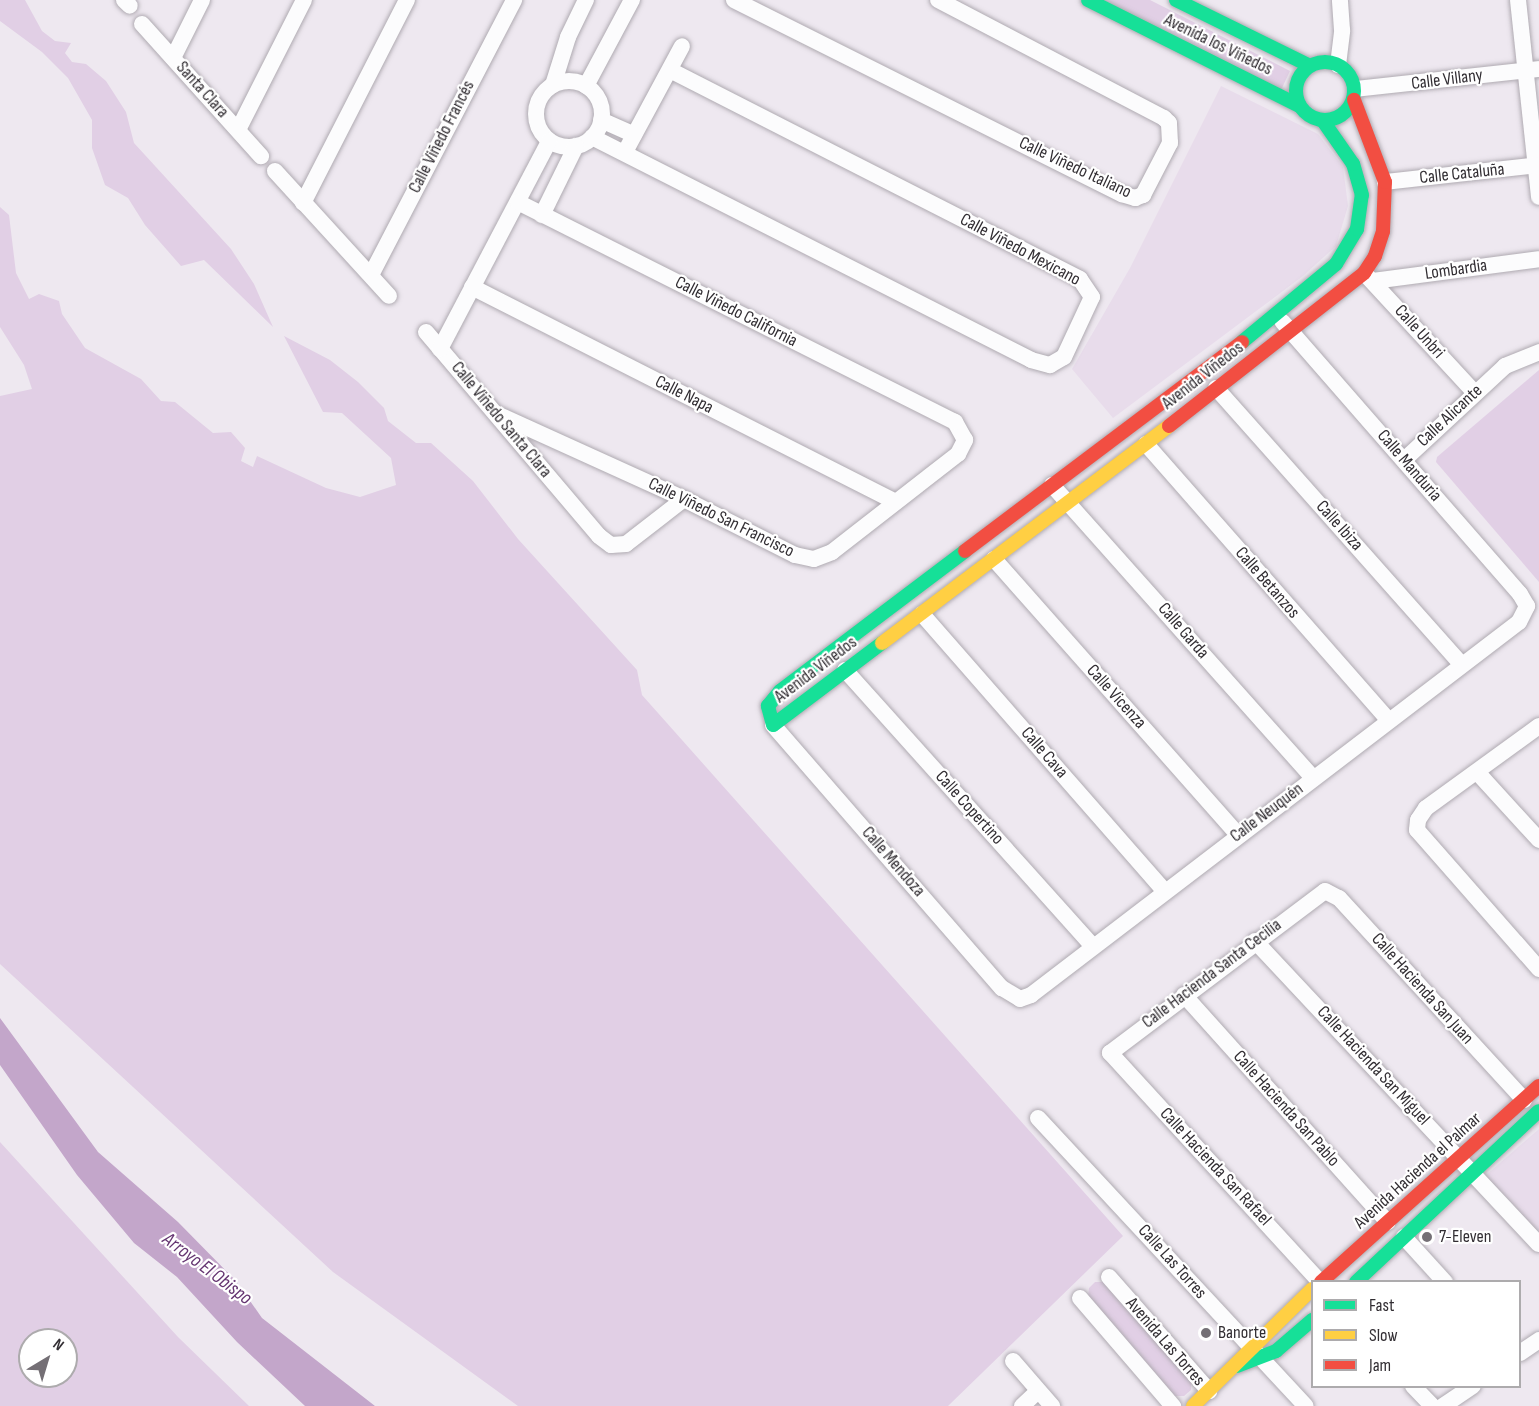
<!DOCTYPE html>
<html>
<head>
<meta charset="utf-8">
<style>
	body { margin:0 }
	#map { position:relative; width:1539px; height:1406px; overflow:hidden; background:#eee8f0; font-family:"Sofia Sans Condensed",sans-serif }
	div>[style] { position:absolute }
	.built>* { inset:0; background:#e8dceb }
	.green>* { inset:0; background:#e1cfe5 }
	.water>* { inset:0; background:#c3a6ca }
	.roads { filter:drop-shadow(0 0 2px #afaab1) drop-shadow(0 0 2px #afaab1) }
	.street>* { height:16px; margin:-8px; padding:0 8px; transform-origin:8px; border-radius:8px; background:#fcfcfd }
	.street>.ring { margin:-8px; padding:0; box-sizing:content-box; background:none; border:16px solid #fcfcfd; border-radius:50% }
	.fast>* { height:14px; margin:-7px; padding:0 7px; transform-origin:7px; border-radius:7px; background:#16e098 }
	.fast>.ring { margin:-7px; padding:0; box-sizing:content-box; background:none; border:14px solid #16e098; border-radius:50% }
	.slow>* { height:14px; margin:-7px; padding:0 7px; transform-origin:7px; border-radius:7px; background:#ffcf43 }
	.jam>* { height:14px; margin:-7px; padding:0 7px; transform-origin:7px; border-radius:7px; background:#f24e42 }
	.dots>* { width:16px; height:16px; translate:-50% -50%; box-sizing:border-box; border:3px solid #fff; border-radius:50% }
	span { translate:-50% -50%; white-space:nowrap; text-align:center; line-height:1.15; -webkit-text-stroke:4.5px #fff; paint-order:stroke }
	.street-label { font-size:18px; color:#322e33 }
	.poi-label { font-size:18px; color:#322e33 }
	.left { translate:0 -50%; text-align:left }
	.water-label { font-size:20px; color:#653571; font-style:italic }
	.legend { position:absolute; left:1311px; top:1280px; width:210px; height:108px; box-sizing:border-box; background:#fff; border:2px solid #adabad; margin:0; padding:8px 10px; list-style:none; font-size:18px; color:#322e33 }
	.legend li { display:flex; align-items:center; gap:12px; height:30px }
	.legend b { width:30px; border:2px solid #adabad }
	.north { position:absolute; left:18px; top:1328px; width:60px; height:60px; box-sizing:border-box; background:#fff; border:2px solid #adabad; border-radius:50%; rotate:38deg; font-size:16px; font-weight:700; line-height:24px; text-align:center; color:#322e33 }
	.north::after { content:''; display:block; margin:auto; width:21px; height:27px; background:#746f75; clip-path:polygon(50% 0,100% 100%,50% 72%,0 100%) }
</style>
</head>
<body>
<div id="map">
	<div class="built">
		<i style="clip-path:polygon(1221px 86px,1318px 134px,1343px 167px,1348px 206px,1336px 246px,1303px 276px,1113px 418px,1072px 369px,1130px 268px)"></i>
		<i style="clip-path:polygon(1539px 1129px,1539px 1235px,1484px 1177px)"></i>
	</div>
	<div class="green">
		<i style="clip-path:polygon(0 0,25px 0,42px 31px,55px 41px,71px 43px,65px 53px,72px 62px,86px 64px,106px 81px,126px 112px,134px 143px,231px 249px,254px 284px,273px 327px,204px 260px,181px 266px,145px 225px,128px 198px,105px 185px,92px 148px,92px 120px,68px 78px,42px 52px,0 21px)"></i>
		<i style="clip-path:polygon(1102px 0,1150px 0,1290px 71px,1281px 90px)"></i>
		<i style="clip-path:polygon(0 207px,9px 215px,16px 273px,29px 299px,39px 294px,59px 301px,62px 314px,85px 348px,141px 379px,161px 401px,175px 402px,213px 433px,231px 432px,245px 448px,241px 461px,253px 467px,257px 456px,326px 488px,360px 497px,396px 485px,391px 458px,342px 413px,323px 412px,284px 336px,330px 360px,358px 382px,384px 408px,388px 421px,416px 443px,431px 443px,473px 481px,518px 539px,637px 670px,642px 695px,1123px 1236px,948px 1406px,518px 1406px,333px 1272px,0 964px,0 396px,32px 389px,24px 365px,0 327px)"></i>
		<i style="clip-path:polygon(1539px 370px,1539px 582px,1436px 462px,1437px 457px)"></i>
		<i style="clip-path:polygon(evenodd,0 1142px,178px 1337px,249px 1406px,0 1406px,0 1142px,30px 1340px,66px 1340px,66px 1376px,30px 1376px,30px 1340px)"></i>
		<i style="clip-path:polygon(1095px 1282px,1103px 1282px,1191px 1382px,1191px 1390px,1184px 1396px,1174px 1396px,1088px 1297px,1089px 1288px)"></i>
	</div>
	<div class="water">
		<i style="clip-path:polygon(0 1018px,98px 1152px,178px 1222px,236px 1281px,262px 1318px,375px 1406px,305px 1406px,237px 1342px,177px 1277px,134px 1243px,77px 1175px,0 1065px)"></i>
	</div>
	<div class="roads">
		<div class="street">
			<i style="left:124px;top:0;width:8px;rotate:45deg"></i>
			<i style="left:734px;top:0;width:434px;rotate:26.6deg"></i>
			<i style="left:1122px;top:194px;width:14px;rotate:17deg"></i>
			<i style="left:1135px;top:198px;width:9px;rotate:-21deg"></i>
			<i style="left:1143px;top:195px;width:59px;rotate:-62.6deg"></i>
			<i style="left:1170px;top:143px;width:20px;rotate:-93deg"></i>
			<i style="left:1169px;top:123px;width:7px;rotate:-135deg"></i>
			<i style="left:1164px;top:118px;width:255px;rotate:-152.4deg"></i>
			<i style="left:1518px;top:0;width:198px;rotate:83.9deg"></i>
			<i style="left:142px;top:24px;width:178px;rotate:48deg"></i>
			<i style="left:173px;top:58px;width:65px;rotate:-63.4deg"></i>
			<i style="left:1338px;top:65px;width:35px;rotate:-83deg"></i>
			<i style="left:1342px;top:30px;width:30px;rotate:-94deg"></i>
			<i class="ring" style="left:536px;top:81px;width:50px;height:50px"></i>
			<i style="left:553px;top:85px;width:50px;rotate:-72.6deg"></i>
			<i style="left:568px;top:37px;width:41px;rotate:-64.1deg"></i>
			<i style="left:586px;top:86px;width:98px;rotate:-61.9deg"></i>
			<i style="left:1355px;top:89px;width:185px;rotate:-6.2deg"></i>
			<i style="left:601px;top:120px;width:36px;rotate:24deg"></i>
			<i style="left:238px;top:130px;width:146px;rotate:-63.1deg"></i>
			<i style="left:592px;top:137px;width:492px;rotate:26.9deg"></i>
			<i style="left:1031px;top:360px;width:20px;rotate:15deg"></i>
			<i style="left:1050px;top:365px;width:16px;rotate:-30deg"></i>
			<i style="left:1064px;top:357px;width:66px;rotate:-65deg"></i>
			<i style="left:1092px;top:297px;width:22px;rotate:-124deg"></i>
			<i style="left:1080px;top:279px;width:460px;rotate:-153deg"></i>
			<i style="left:625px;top:152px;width:120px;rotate:-61.7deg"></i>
			<i style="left:275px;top:171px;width:169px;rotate:47.6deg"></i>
			<i style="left:1385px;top:182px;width:155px;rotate:-6.3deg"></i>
			<i style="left:303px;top:203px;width:228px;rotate:-62.9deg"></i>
			<i style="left:542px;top:215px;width:77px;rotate:-63.8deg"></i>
			<i style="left:371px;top:275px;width:310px;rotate:-62.5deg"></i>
			<i style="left:1367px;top:276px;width:158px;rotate:47.3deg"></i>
			<i style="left:1373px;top:281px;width:167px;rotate:-7.5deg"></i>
			<i style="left:472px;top:287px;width:475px;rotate:26.9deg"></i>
			<i style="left:426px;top:332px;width:267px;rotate:49.7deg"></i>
			<i style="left:599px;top:536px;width:15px;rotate:37deg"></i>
			<i style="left:611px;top:545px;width:15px;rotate:-4deg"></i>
			<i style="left:626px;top:544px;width:73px;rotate:-37.8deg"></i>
			<i style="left:440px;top:349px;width:235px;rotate:-62.3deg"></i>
			<i style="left:1216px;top:388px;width:370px;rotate:48.4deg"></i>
			<i style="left:497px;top:414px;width:205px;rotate:24.4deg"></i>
			<i style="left:684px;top:499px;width:124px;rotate:26.8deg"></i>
			<i style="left:795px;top:555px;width:19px;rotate:12deg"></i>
			<i style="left:814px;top:559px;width:19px;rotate:-21deg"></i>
			<i style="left:832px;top:552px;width:160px;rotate:-37.9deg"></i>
			<i style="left:958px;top:454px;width:16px;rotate:-63deg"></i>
			<i style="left:965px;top:440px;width:21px;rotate:-119deg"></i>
			<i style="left:955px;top:422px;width:489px;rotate:-153.3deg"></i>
			<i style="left:1146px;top:444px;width:368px;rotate:48.7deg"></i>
			<i style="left:1404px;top:460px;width:138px;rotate:-42.9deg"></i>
			<i style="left:1505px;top:366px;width:37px;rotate:-22deg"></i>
			<i style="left:1052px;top:485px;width:392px;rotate:48.3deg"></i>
			<i style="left:994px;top:559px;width:368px;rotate:48.5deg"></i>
			<i style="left:922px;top:614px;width:369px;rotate:48.8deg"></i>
			<i style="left:845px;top:670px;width:371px;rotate:48.1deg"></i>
			<i style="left:773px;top:725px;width:349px;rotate:49deg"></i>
			<i style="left:1002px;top:988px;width:21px;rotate:31deg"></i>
			<i style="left:1020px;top:999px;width:12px;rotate:-20deg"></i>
			<i style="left:1031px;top:995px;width:614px;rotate:-37.39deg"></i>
			<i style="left:1519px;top:622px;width:18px;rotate:-63deg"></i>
			<i style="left:1527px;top:606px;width:14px;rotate:-120deg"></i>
			<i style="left:1520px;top:594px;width:361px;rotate:-131.1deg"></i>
			<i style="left:1539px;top:726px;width:140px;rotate:144deg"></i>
			<i style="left:1426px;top:808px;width:14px;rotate:124deg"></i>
			<i style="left:1418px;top:820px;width:10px;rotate:96deg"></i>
			<i style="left:1417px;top:830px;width:185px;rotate:48.7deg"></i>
			<i style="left:1477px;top:772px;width:92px;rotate:47.6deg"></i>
			<i style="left:1255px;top:941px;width:415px;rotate:46.9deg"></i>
			<i style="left:1184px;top:995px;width:305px;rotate:48.1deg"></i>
			<i style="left:1038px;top:1118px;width:393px;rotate:47.1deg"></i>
			<i style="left:1404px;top:1237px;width:61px;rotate:47.7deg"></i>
			<i style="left:1109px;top:1277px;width:152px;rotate:48.7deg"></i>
			<i style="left:1320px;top:1282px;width:311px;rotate:-132.5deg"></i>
			<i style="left:1110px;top:1053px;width:269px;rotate:-37deg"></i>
			<i style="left:1325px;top:891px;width:16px;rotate:27deg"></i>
			<i style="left:1339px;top:898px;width:274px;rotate:47.5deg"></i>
			<i style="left:1080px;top:1298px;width:143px;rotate:49.3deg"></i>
			<i style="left:1520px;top:1353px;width:23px;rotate:-34deg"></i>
			<i style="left:1013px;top:1361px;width:60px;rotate:49.1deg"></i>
			<i style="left:1413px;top:1386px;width:28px;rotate:46deg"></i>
			<i style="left:1022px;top:1406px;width:22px;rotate:-43deg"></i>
			<i style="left:1443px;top:1406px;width:36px;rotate:-34deg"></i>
		</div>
		<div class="fast">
			<i style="left:1088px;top:0;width:237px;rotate:26.6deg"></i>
			<i style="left:1176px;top:0;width:149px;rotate:26.2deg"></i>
			<i class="ring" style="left:1296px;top:62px;width:44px;height:44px"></i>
			<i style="left:1242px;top:342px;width:122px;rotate:-39.7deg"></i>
			<i style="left:1336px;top:264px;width:41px;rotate:-59deg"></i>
			<i style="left:1357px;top:229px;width:34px;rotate:-82deg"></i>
			<i style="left:1362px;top:195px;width:32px;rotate:-106deg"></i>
			<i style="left:1353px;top:164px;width:52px;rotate:-124.9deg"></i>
			<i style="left:882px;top:643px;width:136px;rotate:143deg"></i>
			<i style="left:773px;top:725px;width:20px;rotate:-105deg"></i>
			<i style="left:768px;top:706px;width:19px;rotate:-51deg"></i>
			<i style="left:780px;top:691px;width:232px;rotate:-37.1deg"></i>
			<i style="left:1356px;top:1282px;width:250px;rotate:-43.1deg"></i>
			<i style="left:1237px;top:1366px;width:42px;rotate:-21deg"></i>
			<i style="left:1276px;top:1351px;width:48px;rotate:-40.7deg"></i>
		</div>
		<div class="slow">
			<i style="left:882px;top:643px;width:360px;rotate:-37.1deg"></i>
			<i style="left:1193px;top:1406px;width:167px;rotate:-44.5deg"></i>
		</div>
		<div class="jam">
			<i style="left:1169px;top:426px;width:248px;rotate:-38.1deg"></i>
			<i style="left:1364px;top:273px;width:20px;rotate:-57deg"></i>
			<i style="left:1375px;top:256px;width:26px;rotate:-72deg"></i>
			<i style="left:1383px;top:231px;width:49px;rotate:-87.7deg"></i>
			<i style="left:1385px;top:182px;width:88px;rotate:-110.7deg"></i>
			<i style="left:965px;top:551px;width:347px;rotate:-37deg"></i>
			<i style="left:1321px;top:1282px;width:293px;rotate:-42deg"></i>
		</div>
	</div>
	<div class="dots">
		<i style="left:1427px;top:1237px;background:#746f75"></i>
		<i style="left:1206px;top:1333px;background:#746f75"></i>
	</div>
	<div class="street-label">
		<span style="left:1218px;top:45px;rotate:26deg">Avenida los Viñedos</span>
		<span style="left:1447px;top:80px;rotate:-7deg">Calle Villany</span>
		<span style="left:202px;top:90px;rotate:48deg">Santa Clara</span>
		<span style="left:442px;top:137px;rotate:-63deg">Calle Viñedo Francés</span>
		<span style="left:1075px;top:168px;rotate:25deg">Calle Viñedo Italiano</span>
		<span style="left:1462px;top:174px;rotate:-6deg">Calle Cataluña</span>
		<span style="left:1020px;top:250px;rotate:28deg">Calle Viñedo Mexicano</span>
		<span style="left:1456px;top:270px;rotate:-8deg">Lombardia</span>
		<span style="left:736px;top:312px;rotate:27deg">Calle Viñedo California</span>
		<span style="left:1419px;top:332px;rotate:48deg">Calle Unbri</span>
		<span style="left:1203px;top:376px;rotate:-38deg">Avenida Viñedos</span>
		<span style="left:684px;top:395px;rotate:27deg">Calle Napa</span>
		<span style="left:1450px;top:416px;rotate:-43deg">Calle Alicante</span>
		<span style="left:501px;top:420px;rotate:50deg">Calle Viñedo Santa Clara</span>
		<span style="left:1409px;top:466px;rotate:49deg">Calle Manduria</span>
		<span style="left:721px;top:518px;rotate:26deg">Calle Viñedo San Francisco</span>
		<span style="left:1339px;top:526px;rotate:48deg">Calle Ibiza</span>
		<span style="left:1267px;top:583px;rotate:49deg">Calle Betanzos</span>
		<span style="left:1183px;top:631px;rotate:49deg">Calle Garda</span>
		<span style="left:816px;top:670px;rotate:-37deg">Avenida Viñedos</span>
		<span style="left:1116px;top:697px;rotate:48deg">Calle Vicenza</span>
		<span style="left:1044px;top:753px;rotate:49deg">Calle Cava</span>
		<span style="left:969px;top:808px;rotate:48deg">Calle Copertino</span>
		<span style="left:1267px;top:813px;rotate:-37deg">Calle Neuquén</span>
		<span style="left:893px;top:862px;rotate:49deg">Calle Mendoza</span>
		<span style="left:1212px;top:974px;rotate:-37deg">Calle Hacienda Santa Cecilia</span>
		<span style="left:1422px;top:989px;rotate:48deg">Calle Hacienda San Juan</span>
		<span style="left:1373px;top:1066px;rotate:47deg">Calle Hacienda San Miguel</span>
		<span style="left:1286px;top:1109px;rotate:48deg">Calle Hacienda San Pablo</span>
		<span style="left:1215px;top:1167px;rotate:47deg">Calle Hacienda San Rafael</span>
		<span style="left:1418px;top:1171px;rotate:-42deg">Avenida Hacienda el Palmar</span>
		<span style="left:1172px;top:1262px;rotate:48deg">Calle Las Torres</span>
		<span style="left:1165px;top:1342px;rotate:49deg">Avenida Las Torres</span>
	</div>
	<div class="poi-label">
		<span class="left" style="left:1439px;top:1237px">7-Eleven</span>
		<span class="left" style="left:1218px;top:1333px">Banorte</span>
	</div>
	<div class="water-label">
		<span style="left:207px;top:1269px;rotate:37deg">Arroyo El Obispo</span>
	</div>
	<ul class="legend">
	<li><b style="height:8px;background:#16e098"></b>Fast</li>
	<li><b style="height:8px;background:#ffcf43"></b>Slow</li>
	<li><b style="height:8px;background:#f24e42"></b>Jam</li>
	</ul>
	<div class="north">N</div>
</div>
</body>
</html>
